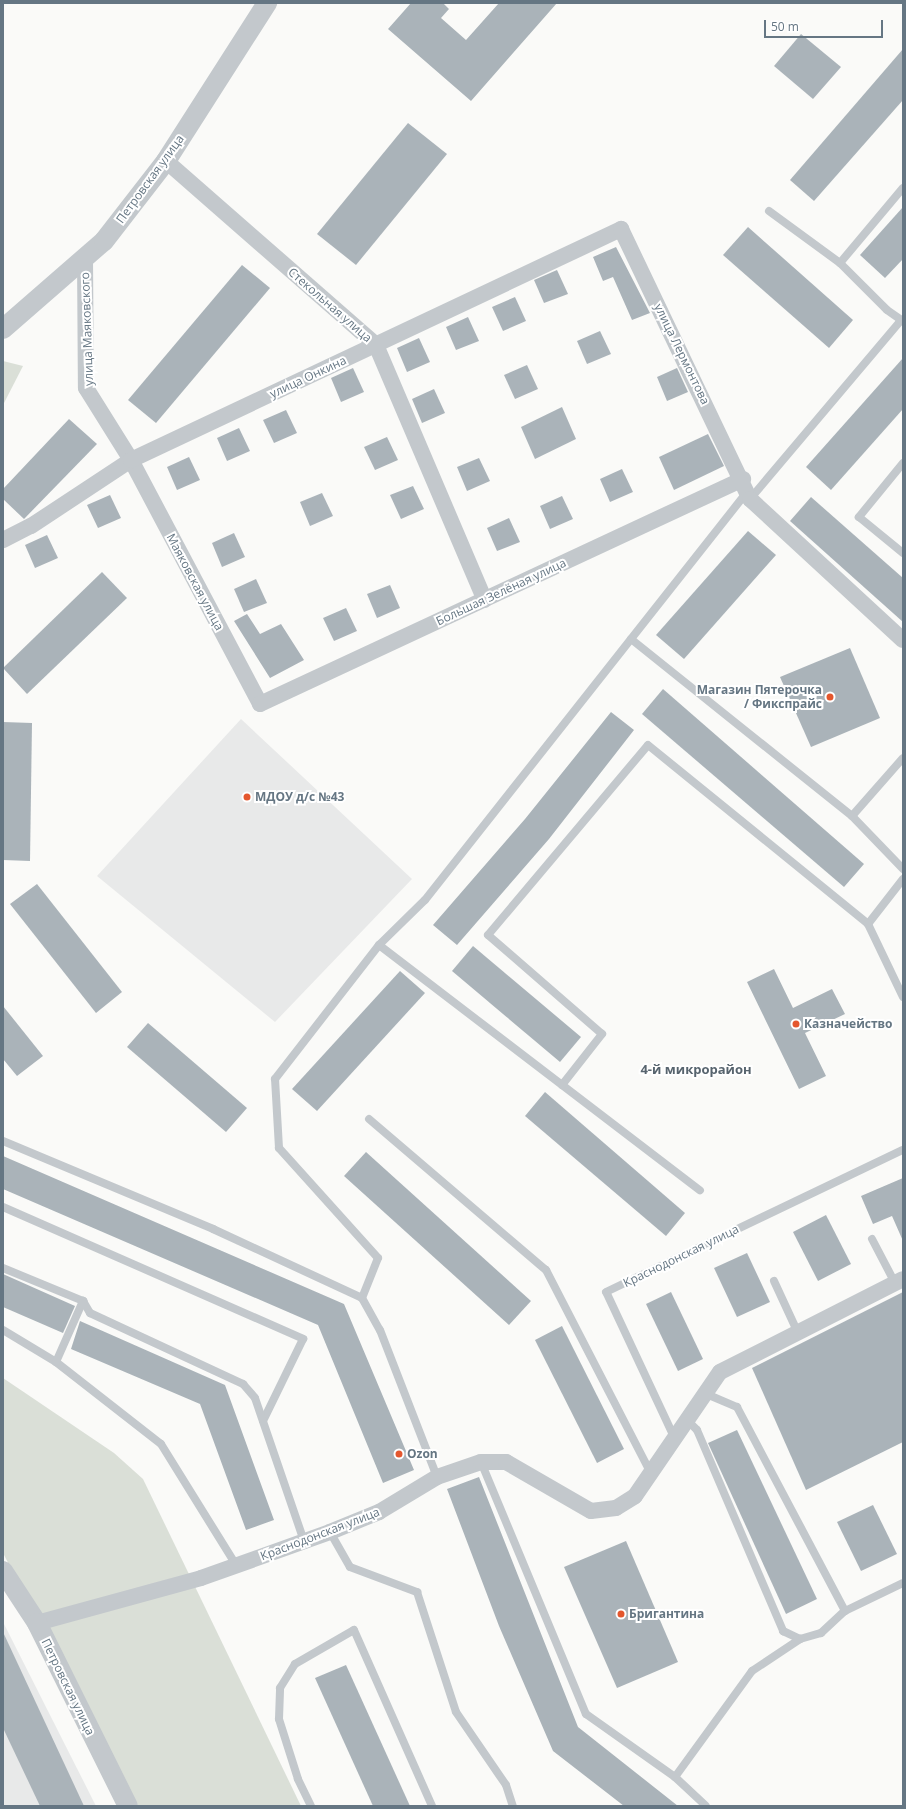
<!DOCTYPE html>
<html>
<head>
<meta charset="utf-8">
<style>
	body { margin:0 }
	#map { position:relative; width:906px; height:1809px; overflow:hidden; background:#fafaf8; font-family:"Open Sans",sans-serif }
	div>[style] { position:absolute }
	.built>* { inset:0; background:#e8e9e9 }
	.green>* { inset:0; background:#dadfd7 }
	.building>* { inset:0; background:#aab3b9 }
	.service>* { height:8px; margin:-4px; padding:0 4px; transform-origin:4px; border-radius:4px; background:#c3c8cc }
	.minor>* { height:16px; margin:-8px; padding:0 8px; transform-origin:8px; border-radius:8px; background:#c3c8cc }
	.tertiary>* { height:20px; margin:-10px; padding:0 10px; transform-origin:10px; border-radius:10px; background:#c3c8cc }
	.dots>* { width:11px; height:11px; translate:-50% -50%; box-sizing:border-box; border:2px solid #fff; border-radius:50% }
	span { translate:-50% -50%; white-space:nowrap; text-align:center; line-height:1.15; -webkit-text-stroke:4px #fff; paint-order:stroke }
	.street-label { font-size:12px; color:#657683 }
	.poi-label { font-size:12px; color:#657683; font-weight:700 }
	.right { translate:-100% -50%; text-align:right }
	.left { translate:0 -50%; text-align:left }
	.neighbourhood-label { font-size:13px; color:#57646e; font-weight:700 }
	.frame { position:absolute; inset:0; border:4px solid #657683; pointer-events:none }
	.scale { position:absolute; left:764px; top:20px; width:119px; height:18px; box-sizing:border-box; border:2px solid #657683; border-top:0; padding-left:5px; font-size:12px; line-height:14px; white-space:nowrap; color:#657683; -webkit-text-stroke:3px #fff; paint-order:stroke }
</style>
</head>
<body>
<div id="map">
	<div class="built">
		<i style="clip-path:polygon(241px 719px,412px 879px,275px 1022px,97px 876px)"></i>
		<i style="clip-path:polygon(3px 1622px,96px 1806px,3px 1806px)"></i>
	</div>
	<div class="green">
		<i style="clip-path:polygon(3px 361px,23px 366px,3px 405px)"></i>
		<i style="clip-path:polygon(3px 1378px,114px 1453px,143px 1479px,301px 1806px,133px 1806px,3px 1553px)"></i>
	</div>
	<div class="building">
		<i style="clip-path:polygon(411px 3px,443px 3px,449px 9px,441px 18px,466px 40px,499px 3px,557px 3px,471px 101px,388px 29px)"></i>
		<i style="clip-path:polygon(801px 34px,841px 67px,813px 99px,774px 66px)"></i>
		<i style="clip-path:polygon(903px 49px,903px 100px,814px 201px,790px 180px)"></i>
		<i style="clip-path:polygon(408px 123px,447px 154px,356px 265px,317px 234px)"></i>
		<i style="clip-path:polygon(903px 207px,903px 259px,885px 278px,860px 255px)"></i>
		<i style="clip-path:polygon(748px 227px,853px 320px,829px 348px,723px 255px)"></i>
		<i style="clip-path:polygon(616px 247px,650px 313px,632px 320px,613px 277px,603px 281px,593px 257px)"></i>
		<i style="clip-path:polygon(242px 265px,270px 288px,156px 423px,128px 400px)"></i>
		<i style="clip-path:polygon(557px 270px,568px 294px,544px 303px,534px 280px)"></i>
		<i style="clip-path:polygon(515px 297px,526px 321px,503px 331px,492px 307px)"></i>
		<i style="clip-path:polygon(468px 317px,479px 341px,456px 350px,446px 327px)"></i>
		<i style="clip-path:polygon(600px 331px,611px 354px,587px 364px,577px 341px)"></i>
		<i style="clip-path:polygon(419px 338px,430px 362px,407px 372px,397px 348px)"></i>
		<i style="clip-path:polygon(903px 358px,903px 409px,831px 490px,806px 467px)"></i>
		<i style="clip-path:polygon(527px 365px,538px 389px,515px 399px,504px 375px)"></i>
		<i style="clip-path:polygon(353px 368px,364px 392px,341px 402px,331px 378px)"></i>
		<i style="clip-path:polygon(677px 368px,688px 392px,667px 401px,657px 377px)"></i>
		<i style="clip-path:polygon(434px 389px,445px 413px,422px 423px,412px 399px)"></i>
		<i style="clip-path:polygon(562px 407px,576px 439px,535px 459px,521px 427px)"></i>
		<i style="clip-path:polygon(286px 410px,297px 433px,274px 443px,263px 420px)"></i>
		<i style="clip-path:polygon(69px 419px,97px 444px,24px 519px,3px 499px,3px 489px)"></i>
		<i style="clip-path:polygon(239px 428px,250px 451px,227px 461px,217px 438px)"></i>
		<i style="clip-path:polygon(708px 434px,724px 466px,674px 490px,659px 457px)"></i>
		<i style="clip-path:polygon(387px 437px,398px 460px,375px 470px,364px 447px)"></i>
		<i style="clip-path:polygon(189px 457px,200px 480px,177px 490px,167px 467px)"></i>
		<i style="clip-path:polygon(479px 458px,490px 481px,467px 491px,457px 467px)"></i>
		<i style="clip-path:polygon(622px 469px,633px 492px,610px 502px,600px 479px)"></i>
		<i style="clip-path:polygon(413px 486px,424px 509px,401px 519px,390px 495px)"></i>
		<i style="clip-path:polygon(322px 493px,333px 516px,310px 526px,300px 502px)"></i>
		<i style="clip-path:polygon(110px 495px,121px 518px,98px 528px,87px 505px)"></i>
		<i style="clip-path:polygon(562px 496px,573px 519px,550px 529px,540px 506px)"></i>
		<i style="clip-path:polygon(811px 497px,903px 578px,903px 622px,790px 521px)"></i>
		<i style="clip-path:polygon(509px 518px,520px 542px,497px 551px,487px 528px)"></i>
		<i style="clip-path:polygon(748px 531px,776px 555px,684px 659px,656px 635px)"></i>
		<i style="clip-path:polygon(234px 533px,245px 557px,222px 567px,212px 543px)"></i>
		<i style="clip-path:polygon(47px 535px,58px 558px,35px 568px,25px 545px)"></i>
		<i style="clip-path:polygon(102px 572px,127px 598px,27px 694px,3px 668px)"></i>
		<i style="clip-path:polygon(256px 579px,267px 603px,244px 612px,234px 589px)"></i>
		<i style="clip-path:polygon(390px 585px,400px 608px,377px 618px,367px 594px)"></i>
		<i style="clip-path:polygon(346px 608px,357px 631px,334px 641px,323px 618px)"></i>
		<i style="clip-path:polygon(247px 614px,260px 634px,281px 624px,304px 660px,270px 678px,234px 621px)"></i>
		<i style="clip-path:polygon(850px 648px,880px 718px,811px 747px,780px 677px)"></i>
		<i style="clip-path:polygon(663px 689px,864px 864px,844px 887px,642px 714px)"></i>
		<i style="clip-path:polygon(611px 712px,634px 730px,549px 839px,457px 945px,433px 925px,525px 819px)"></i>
		<i style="clip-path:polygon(3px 722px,32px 723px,30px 861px,3px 860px)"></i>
		<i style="clip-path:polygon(37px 884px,122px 992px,96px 1013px,10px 904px)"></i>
		<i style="clip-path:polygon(473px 946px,581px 1037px,560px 1062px,452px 971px)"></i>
		<i style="clip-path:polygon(774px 969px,793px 1008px,832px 989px,845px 1014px,805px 1033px,826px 1076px,799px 1089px,747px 982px)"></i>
		<i style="clip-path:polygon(400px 971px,425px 993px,317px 1111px,292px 1089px)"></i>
		<i style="clip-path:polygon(3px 1006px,43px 1056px,17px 1076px,3px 1059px)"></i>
		<i style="clip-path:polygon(148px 1023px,247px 1108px,226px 1132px,127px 1047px)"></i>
		<i style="clip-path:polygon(545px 1092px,685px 1213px,666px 1236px,525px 1116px)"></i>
		<i style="clip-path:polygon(366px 1152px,531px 1301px,509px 1325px,344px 1176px)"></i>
		<i style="clip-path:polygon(3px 1156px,344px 1304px,414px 1470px,383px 1483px,318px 1325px,3px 1189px)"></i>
		<i style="clip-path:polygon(903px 1178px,903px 1241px,892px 1216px,873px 1224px,861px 1196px)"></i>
		<i style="clip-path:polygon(826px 1215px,851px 1264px,818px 1281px,793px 1232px)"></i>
		<i style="clip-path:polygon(747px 1253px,770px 1302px,737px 1317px,714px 1268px)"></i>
		<i style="clip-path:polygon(3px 1274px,75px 1306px,63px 1333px,3px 1307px)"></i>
		<i style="clip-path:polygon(671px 1292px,703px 1359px,678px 1371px,646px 1304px)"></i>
		<i style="clip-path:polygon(903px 1292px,903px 1442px,806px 1490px,752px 1368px)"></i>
		<i style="clip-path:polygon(80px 1321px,225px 1385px,274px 1520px,246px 1530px,200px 1404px,71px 1349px)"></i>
		<i style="clip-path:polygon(562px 1326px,624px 1449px,597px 1463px,535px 1340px)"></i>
		<i style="clip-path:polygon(737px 1430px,817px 1599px,786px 1614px,708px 1443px)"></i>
		<i style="clip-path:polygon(479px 1477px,578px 1727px,678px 1806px,624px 1806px,553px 1751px,499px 1626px,447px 1489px)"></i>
		<i style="clip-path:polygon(873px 1505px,897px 1554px,861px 1571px,837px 1522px)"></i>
		<i style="clip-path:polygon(626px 1541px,678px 1662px,617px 1688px,564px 1567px)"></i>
		<i style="clip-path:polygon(3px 1632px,84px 1806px,40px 1806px,3px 1728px)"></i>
		<i style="clip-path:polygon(346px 1665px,410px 1806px,373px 1806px,315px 1678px)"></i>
	</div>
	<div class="service">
		<i style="left:769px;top:211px;width:88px;rotate:36.2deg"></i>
		<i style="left:840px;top:263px;width:66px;rotate:45deg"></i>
		<i style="left:887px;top:310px;width:19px;rotate:35deg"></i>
		<i style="left:840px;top:263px;width:98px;rotate:-50deg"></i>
		<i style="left:903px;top:463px;width:70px;rotate:129.2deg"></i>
		<i style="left:859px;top:517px;width:57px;rotate:39.3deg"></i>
		<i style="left:750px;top:499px;width:234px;rotate:-49.8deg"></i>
		<i style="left:631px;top:639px;width:283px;rotate:38.7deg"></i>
		<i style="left:852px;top:816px;width:77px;rotate:-48.7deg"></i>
		<i style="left:852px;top:816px;width:74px;rotate:46.1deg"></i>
		<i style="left:868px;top:924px;width:57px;rotate:-52.1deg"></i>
		<i style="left:379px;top:945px;width:404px;rotate:37.4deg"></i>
		<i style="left:562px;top:1085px;width:65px;rotate:-51.9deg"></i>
		<i style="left:602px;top:1034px;width:151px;rotate:-139deg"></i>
		<i style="left:488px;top:935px;width:248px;rotate:-49.9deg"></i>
		<i style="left:648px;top:745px;width:284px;rotate:39.1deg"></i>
		<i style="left:868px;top:924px;width:81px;rotate:64.4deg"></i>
		<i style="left:369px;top:1119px;width:233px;rotate:40.5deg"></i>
		<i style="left:546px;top:1270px;width:229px;rotate:62.7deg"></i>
		<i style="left:3px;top:1141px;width:228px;rotate:22.7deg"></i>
		<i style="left:213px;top:1229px;width:164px;rotate:24.8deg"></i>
		<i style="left:362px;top:1298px;width:37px;rotate:61deg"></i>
		<i style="left:380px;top:1330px;width:158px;rotate:68.8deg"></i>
		<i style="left:3px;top:1207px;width:328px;rotate:23.7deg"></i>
		<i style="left:303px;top:1339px;width:91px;rotate:116deg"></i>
		<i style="left:872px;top:1239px;width:50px;rotate:62.4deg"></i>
		<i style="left:3px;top:1268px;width:87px;rotate:22.4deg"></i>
		<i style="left:83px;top:1301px;width:14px;rotate:60deg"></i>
		<i style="left:90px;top:1313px;width:169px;rotate:24.9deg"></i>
		<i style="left:243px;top:1384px;width:18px;rotate:49deg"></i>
		<i style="left:255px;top:1398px;width:151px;rotate:71.1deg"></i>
		<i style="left:774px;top:1281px;width:57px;rotate:65.2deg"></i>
		<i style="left:362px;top:1298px;width:43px;rotate:-68.2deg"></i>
		<i style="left:378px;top:1258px;width:148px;rotate:-132deg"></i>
		<i style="left:279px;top:1148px;width:69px;rotate:-93.3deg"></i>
		<i style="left:275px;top:1079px;width:170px;rotate:-52.2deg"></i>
		<i style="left:379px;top:945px;width:64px;rotate:-44.4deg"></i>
		<i style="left:425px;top:900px;width:520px;rotate:-51.72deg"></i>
		<i style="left:3px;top:1330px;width:62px;rotate:31.1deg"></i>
		<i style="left:56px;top:1362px;width:133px;rotate:38deg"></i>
		<i style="left:161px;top:1444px;width:142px;rotate:58.2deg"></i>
		<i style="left:56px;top:1362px;width:67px;rotate:-66.1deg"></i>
		<i style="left:704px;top:1393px;width:36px;rotate:23deg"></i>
		<i style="left:737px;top:1407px;width:231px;rotate:62.1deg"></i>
		<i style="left:845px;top:1611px;width:64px;rotate:-25.8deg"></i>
		<i style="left:687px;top:1420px;width:14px;rotate:45deg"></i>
		<i style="left:697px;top:1430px;width:219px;rotate:66.8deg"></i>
		<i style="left:783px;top:1631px;width:19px;rotate:25deg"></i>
		<i style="left:800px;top:1639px;width:22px;rotate:-16deg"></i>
		<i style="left:821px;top:1633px;width:33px;rotate:-43deg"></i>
		<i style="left:675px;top:1439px;width:162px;rotate:-115.1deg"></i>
		<i style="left:606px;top:1292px;width:329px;rotate:-25.6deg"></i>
		<i style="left:481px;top:1462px;width:273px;rotate:67.4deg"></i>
		<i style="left:586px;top:1714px;width:109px;rotate:35.3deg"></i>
		<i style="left:675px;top:1777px;width:131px;rotate:-54deg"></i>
		<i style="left:752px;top:1671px;width:58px;rotate:-33.7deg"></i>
		<i style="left:330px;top:1532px;width:40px;rotate:60.3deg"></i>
		<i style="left:350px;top:1567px;width:72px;rotate:20.5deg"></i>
		<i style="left:417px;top:1592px;width:126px;rotate:72deg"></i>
		<i style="left:456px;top:1712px;width:88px;rotate:55.6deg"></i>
		<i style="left:506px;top:1785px;width:22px;rotate:72deg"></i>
		<i style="left:675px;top:1777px;width:42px;rotate:43.1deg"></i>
		<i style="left:311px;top:1806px;width:30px;rotate:-116deg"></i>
		<i style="left:298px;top:1779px;width:63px;rotate:-107.6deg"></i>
		<i style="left:279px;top:1719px;width:31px;rotate:-88deg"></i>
		<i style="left:280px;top:1688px;width:28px;rotate:-58deg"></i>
		<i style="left:295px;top:1664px;width:68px;rotate:-30deg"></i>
		<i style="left:354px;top:1630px;width:193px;rotate:66.1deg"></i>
	</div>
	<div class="minor">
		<i style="left:166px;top:161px;width:279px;rotate:41.2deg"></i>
		<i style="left:376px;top:345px;width:277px;rotate:66.9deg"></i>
		<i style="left:85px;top:258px;width:130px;rotate:89.6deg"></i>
		<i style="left:86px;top:388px;width:85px;rotate:58deg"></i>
		<i style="left:131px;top:460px;width:276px;rotate:62.1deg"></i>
		<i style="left:260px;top:704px;width:533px;rotate:-24.98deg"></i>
		<i style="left:3px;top:540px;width:31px;rotate:-27deg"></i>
		<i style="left:31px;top:526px;width:120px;rotate:-33.4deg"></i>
		<i style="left:131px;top:460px;width:542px;rotate:-25.24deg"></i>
		<i style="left:621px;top:229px;width:299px;rotate:64.5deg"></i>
		<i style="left:750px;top:499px;width:208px;rotate:42.7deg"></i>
		<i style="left:37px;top:1623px;width:170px;rotate:-15.3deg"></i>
		<i style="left:201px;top:1578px;width:137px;rotate:-19.6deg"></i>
		<i style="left:330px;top:1532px;width:53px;rotate:-22.2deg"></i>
		<i style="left:379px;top:1512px;width:68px;rotate:-31.1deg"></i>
		<i style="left:437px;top:1477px;width:46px;rotate:-18.8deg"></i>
		<i style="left:481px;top:1462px;width:25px"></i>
		<i style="left:506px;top:1462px;width:98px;rotate:30deg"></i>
		<i style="left:591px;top:1511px;width:25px;rotate:-7deg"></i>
		<i style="left:616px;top:1508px;width:22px;rotate:-32deg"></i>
		<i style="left:635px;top:1496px;width:150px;rotate:-55.6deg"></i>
		<i style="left:720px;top:1372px;width:205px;rotate:-26.9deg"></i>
	</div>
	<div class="tertiary">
		<i style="left:3px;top:329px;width:134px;rotate:-41.1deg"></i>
		<i style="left:104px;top:241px;width:101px;rotate:-52.2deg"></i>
		<i style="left:166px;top:161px;width:188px;rotate:-57.4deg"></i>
		<i style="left:3px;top:1571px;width:62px;rotate:56.8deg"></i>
		<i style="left:37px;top:1623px;width:204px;rotate:63.6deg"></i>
	</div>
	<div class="dots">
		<i style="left:830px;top:697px;background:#e4572e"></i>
		<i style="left:247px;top:797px;background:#e4572e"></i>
		<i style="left:796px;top:1024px;background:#e4572e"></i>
		<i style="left:399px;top:1454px;background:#e4572e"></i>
		<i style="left:621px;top:1614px;background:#e4572e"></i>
	</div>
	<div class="street-label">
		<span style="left:150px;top:179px;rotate:-54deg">Петровская улица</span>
		<span style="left:330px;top:305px;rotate:41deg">Стекольная улица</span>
		<span style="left:87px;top:329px;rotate:-92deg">улица Маяковского</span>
		<span style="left:682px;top:354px;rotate:64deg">улица Лермонтова</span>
		<span style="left:308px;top:377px;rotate:-25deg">улица Онкина</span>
		<span style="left:195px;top:582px;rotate:62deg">Маяковская улица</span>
		<span style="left:501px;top:592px;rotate:-25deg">Большая Зелёная улица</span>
		<span style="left:681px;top:1256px;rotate:-26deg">Краснодонская улица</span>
		<span style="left:320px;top:1534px;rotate:-21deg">Краснодонская улица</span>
		<span style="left:68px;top:1687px;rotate:64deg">Петровская улица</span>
	</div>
	<div class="poi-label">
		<span class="right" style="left:822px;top:697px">Магазин Пятерочка<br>/ Фикспрайс</span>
		<span class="left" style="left:255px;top:797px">МДОУ д/с №43</span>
		<span class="left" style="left:804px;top:1024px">Казначейство</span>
		<span class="left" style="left:407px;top:1454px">Ozon</span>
		<span class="left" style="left:629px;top:1614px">Бригантина</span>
	</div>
	<div class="neighbourhood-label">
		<span style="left:696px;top:1069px">4-й микрорайон</span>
	</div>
	<div class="frame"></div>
	<div class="scale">50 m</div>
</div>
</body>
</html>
